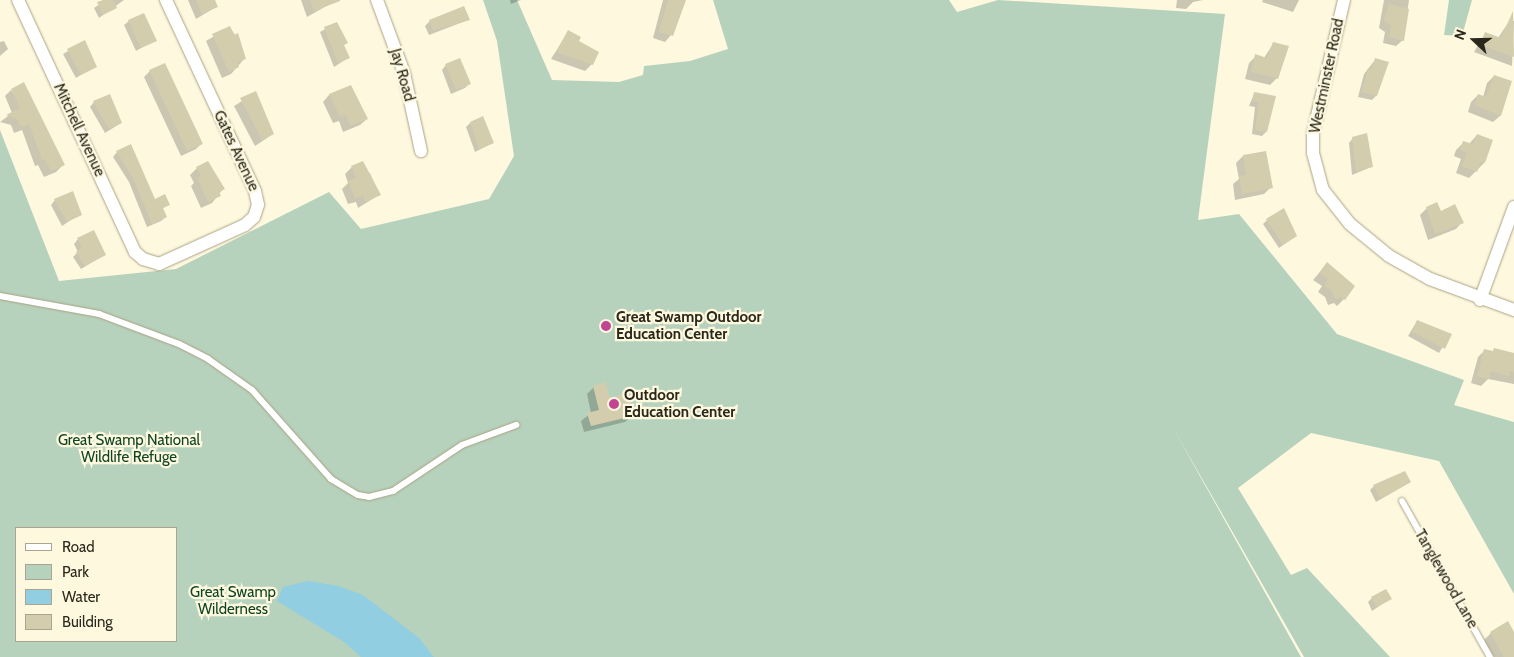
<!DOCTYPE html>
<html>
<head>
<meta charset="utf-8">
<style>
	body { margin:0 }
	#map { position:relative; width:1514px; height:657px; overflow:hidden; background:#fef8df; font-family:Cabin,sans-serif }
	div>[style] { position:absolute }
	.green>* { inset:0; background:#b6d2bc }
	.water>* { inset:0; background:#91cee1 }
	.shadow>* { inset:0; background:#0003 }
	.building>* { inset:0; background:#d3cdae }
	.roads { filter:drop-shadow(0 0 1px #aaa385) drop-shadow(0 0 1px #aaa385) }
	.service>* { height:6px; margin:-3px; padding:0 3px; transform-origin:3px; border-radius:3px; background:#fff }
	.minor>* { height:12px; margin:-6px; padding:0 6px; transform-origin:6px; border-radius:6px; background:#fff }
	.dots>* { width:14px; height:14px; translate:-50% -50%; box-sizing:border-box; border:2px solid #fef8df; border-radius:50% }
	span { translate:-50% -50%; white-space:nowrap; text-align:center; line-height:1.15; -webkit-text-stroke:4.5px #fef8df; paint-order:stroke }
	.street-label { font-size:15px; color:#2a281c }
	.poi-label { font-size:15px; color:#2a281c; font-weight:700 }
	.left { translate:0 -50%; text-align:left }
	.park-label { font-size:15px; color:#0e4323 }
	.legend { position:absolute; left:15px; top:527px; width:162px; height:115px; box-sizing:border-box; background:#fef8df; border:1px solid #a9a591; margin:0; padding:6px 9px; list-style:none; font-size:15px; color:#2a281c }
	.legend li { display:flex; align-items:center; gap:10px; height:25px }
	.legend b { width:25px; border:1px solid #a9a591 }
	.north { position:absolute; left:1449px; top:15px; width:50px; height:50px; -webkit-text-stroke:4px #fef8df; paint-order:stroke; rotate:291deg; font-size:14px; font-weight:700; line-height:20px; text-align:center; color:#2a281c }
	.north::after { content:''; display:block; margin:auto; width:18px; height:22px; background:#2a281c; clip-path:polygon(50% 0,100% 100%,50% 72%,0 100%) }
</style>
</head>
<body>
<div id="map">
	<div class="green">
		<i style="clip-path:polygon(evenodd,483px 0,517px 0,552px 80px,619px 82px,643px 75px,644px 66px,690px 61px,728px 49px,713px 0,949px 0,957px 12px,998px 0,1225px 14px,1198px 220px,1239px 214px,1337px 334px,1464px 380px,1454px 405px,1514px 422px,1514px 594px,1439px 461px,1311px 433px,1238px 488px,1291px 575px,1307px 568px,1390px 657px,1304px 657px,1172px 426px,1301px 657px,0 657px,0 130px,59px 281px,176px 269px,329px 192px,361px 229px,489px 199px,514px 156px,497px 41px,483px 0,16px 528px,176px 528px,176px 641px,16px 641px,16px 528px)"></i>
		<i style="clip-path:polygon(1449px 0,1472px 0,1462px 36px,1444px 35px)"></i>
	</div>
	<div class="water">
		<i style="clip-path:polygon(308px 581px,338px 586px,363px 595px,419px 638px,434px 657px,361px 657px,344px 642px,277px 601px,283px 587px)"></i>
	</div>
	<div class="shadow">
		<i style="clip-path:polygon(106px 0,124px 0,99px 18px,94px 8px)"></i>
		<i style="clip-path:polygon(188px 0,213px 0,216px 7px,196px 19px)"></i>
		<i style="clip-path:polygon(301px 0,328px 0,330px 4px,307px 17px)"></i>
		<i style="clip-path:polygon(510px 0,521px 0,511px 4px)"></i>
		<i style="clip-path:polygon(663px 0,684px 0,671px 35px,665px 42px,653px 38px)"></i>
		<i style="clip-path:polygon(1177px 0,1203px 0,1193px 2px,1186px 9px,1176px 8px)"></i>
		<i style="clip-path:polygon(1263px 0,1299px 0,1293px 12px,1262px 2px)"></i>
		<i style="clip-path:polygon(1384px 0,1409px 0,1403px 40px,1396px 46px,1383px 43px,1385px 32px,1379px 28px)"></i>
		<i style="clip-path:polygon(468px 20px,429px 35px,425px 26px,430px 21px)"></i>
		<i style="clip-path:polygon(1510px 20px,1514px 21px,1512px 66px,1474px 52px,1485px 34px,1498px 38px)"></i>
		<i style="clip-path:polygon(129px 21px,155px 40px,136px 51px,124px 25px)"></i>
		<i style="clip-path:polygon(336px 23px,348px 58px,334px 67px,320px 32px)"></i>
		<i style="clip-path:polygon(230px 27px,241px 45px,245px 58px,231px 74px,222px 78px,206px 41px)"></i>
		<i style="clip-path:polygon(568px 32px,592px 64px,585px 71px,551px 59px)"></i>
		<i style="clip-path:polygon(4px 41px,8px 49px,0 56px,0 42px)"></i>
		<i style="clip-path:polygon(84px 42px,95px 66px,76px 78px,63px 54px)"></i>
		<i style="clip-path:polygon(1273px 44px,1276px 79px,1270px 85px,1245px 79px,1249px 63px,1256px 56px,1264px 58px)"></i>
		<i style="clip-path:polygon(1375px 60px,1376px 96px,1372px 100px,1358px 97px,1364px 74px)"></i>
		<i style="clip-path:polygon(446px 65px,469px 84px,465px 88px,451px 94px,442px 70px)"></i>
		<i style="clip-path:polygon(150px 71px,201px 144px,196px 149px,181px 156px,144px 77px)"></i>
		<i style="clip-path:polygon(1494px 76px,1500px 116px,1493px 122px,1468px 112px,1471px 102px,1478px 95px,1483px 97px,1487px 83px)"></i>
		<i style="clip-path:polygon(350px 87px,367px 119px,360px 125px,343px 132px,339px 121px,333px 123px,323px 102px,329px 95px)"></i>
		<i style="clip-path:polygon(11px 90px,63px 165px,56px 172px,44px 177px,38px 165px,35px 166px,22px 130px,14px 133px,11px 125px,0 122px,12px 113px,5px 96px)"></i>
		<i style="clip-path:polygon(255px 93px,273px 134px,255px 146px,234px 106px)"></i>
		<i style="clip-path:polygon(1254px 94px,1275px 97px,1266px 132px,1262px 136px,1252px 134px,1255px 107px,1249px 106px)"></i>
		<i style="clip-path:polygon(94px 102px,121px 123px,105px 133px,90px 107px)"></i>
		<i style="clip-path:polygon(470px 123px,493px 143px,475px 152px,466px 127px)"></i>
		<i style="clip-path:polygon(1477px 135px,1484px 163px,1469px 178px,1456px 173px,1461px 159px,1454px 156px,1456px 150px,1463px 143px,1469px 144px)"></i>
		<i style="clip-path:polygon(1353px 138px,1371px 167px,1352px 175px,1349px 143px)"></i>
		<i style="clip-path:polygon(117px 152px,155px 200px,168px 204px,162px 209px,166px 217px,161px 221px,147px 227px,129px 182px,113px 157px)"></i>
		<i style="clip-path:polygon(1243px 156px,1271px 187px,1264px 194px,1235px 200px,1233px 184px,1239px 179px,1236px 163px)"></i>
		<i style="clip-path:polygon(352px 167px,370px 173px,379px 195px,358px 208px,356px 202px,348px 204px,342px 189px,348px 183px,345px 174px)"></i>
		<i style="clip-path:polygon(197px 168px,223px 189px,212px 203px,201px 208px,191px 186px,194px 183px,190px 175px)"></i>
		<i style="clip-path:polygon(55px 200px,80px 214px,62px 226px,51px 205px)"></i>
		<i style="clip-path:polygon(1427px 208px,1441px 212px,1462px 222px,1456px 229px,1428px 240px,1420px 215px)"></i>
		<i style="clip-path:polygon(1267px 220px,1296px 236px,1279px 248px,1263px 224px)"></i>
		<i style="clip-path:polygon(78px 239px,104px 255px,81px 269px,73px 257px,78px 252px,74px 244px)"></i>
		<i style="clip-path:polygon(1327px 264px,1344px 299px,1337px 306px,1334px 303px,1328px 305px,1325px 297px,1318px 292px,1322px 286px,1313px 280px)"></i>
		<i style="clip-path:polygon(1417px 321px,1450px 335px,1439px 353px,1408px 336px)"></i>
		<i style="clip-path:polygon(1485px 350px,1514px 355px,1514px 384px,1488px 379px,1481px 386px,1471px 383px,1478px 357px)"></i>
		<i style="clip-path:polygon(594px 387px,609px 400px,632px 416px,625px 422px,584px 432px,581px 421px,591px 413px,587px 394px)"></i>
		<i style="clip-path:polygon(1410px 482px,1376px 502px,1370px 490px,1374px 486px)"></i>
		<i style="clip-path:polygon(1372px 598px,1390px 599px,1372px 611px,1368px 602px)"></i>
		<i style="clip-path:polygon(1491px 633px,1514px 634px,1514px 657px,1494px 657px,1484px 640px)"></i>
	</div>
	<div class="building">
		<i style="clip-path:polygon(103px 0,113px 0,117px 8px,103px 15px,97px 2px)"></i>
		<i style="clip-path:polygon(196px 0,215px 0,218px 7px,202px 14px)"></i>
		<i style="clip-path:polygon(310px 0,340px 0,340px 1px,314px 11px)"></i>
		<i style="clip-path:polygon(668px 0,686px 0,673px 36px,659px 32px)"></i>
		<i style="clip-path:polygon(1389px 4px,1409px 9px,1404px 41px,1389px 37px,1391px 25px,1384px 21px)"></i>
		<i style="clip-path:polygon(464px 6px,470px 20px,433px 31px,429px 20px)"></i>
		<i style="clip-path:polygon(1513px 11px,1514px 57px,1480px 45px,1485px 32px,1501px 38px)"></i>
		<i style="clip-path:polygon(144px 13px,157px 41px,141px 48px,128px 20px)"></i>
		<i style="clip-path:polygon(337px 22px,348px 43px,344px 45px,350px 58px,338px 63px,324px 27px)"></i>
		<i style="clip-path:polygon(230px 26px,234px 35px,238px 33px,246px 59px,237px 62px,239px 67px,229px 72px,212px 34px)"></i>
		<i style="clip-path:polygon(568px 30px,581px 37px,579px 41px,599px 52px,593px 65px,556px 52px)"></i>
		<i style="clip-path:polygon(85px 40px,97px 67px,81px 75px,67px 49px)"></i>
		<i style="clip-path:polygon(1273px 42px,1289px 46px,1278px 79px,1251px 72px,1255px 54px,1267px 58px)"></i>
		<i style="clip-path:polygon(460px 58px,471px 84px,456px 90px,445px 64px)"></i>
		<i style="clip-path:polygon(1375px 58px,1389px 62px,1377px 96px,1362px 92px,1368px 68px,1372px 69px)"></i>
		<i style="clip-path:polygon(165px 63px,203px 144px,187px 151px,149px 70px)"></i>
		<i style="clip-path:polygon(1494px 75px,1512px 81px,1501px 116px,1474px 105px,1478px 94px,1486px 97px)"></i>
		<i style="clip-path:polygon(24px 82px,65px 165px,51px 171px,45px 159px,42px 160px,29px 124px,21px 127px,17px 119px,6px 115px,20px 108px,11px 89px)"></i>
		<i style="clip-path:polygon(351px 85px,368px 119px,350px 126px,346px 115px,340px 117px,329px 94px)"></i>
		<i style="clip-path:polygon(256px 91px,274px 134px,262px 140px,240px 98px)"></i>
		<i style="clip-path:polygon(1254px 92px,1276px 96px,1267px 132px,1255px 130px,1259px 102px,1252px 101px)"></i>
		<i style="clip-path:polygon(110px 94px,122px 123px,109px 129px,93px 101px)"></i>
		<i style="clip-path:polygon(483px 116px,494px 143px,479px 149px,470px 122px)"></i>
		<i style="clip-path:polygon(1367px 133px,1373px 167px,1356px 171px,1352px 137px)"></i>
		<i style="clip-path:polygon(1477px 134px,1493px 140px,1485px 163px,1481px 162px,1477px 172px,1462px 166px,1467px 152px,1460px 150px,1463px 141px,1473px 144px)"></i>
		<i style="clip-path:polygon(131px 144px,155px 199px,165px 194px,170px 205px,163px 208px,167px 217px,152px 224px,133px 178px,116px 151px)"></i>
		<i style="clip-path:polygon(1266px 151px,1273px 188px,1242px 194px,1239px 176px,1246px 175px,1243px 155px)"></i>
		<i style="clip-path:polygon(208px 161px,225px 189px,219px 192px,221px 196px,208px 202px,197px 178px,201px 176px,196px 167px)"></i>
		<i style="clip-path:polygon(363px 161px,381px 195px,365px 202px,363px 196px,355px 198px,348px 181px,356px 178px,351px 166px)"></i>
		<i style="clip-path:polygon(73px 191px,82px 215px,67px 222px,54px 199px)"></i>
		<i style="clip-path:polygon(1437px 202px,1441px 211px,1455px 204px,1464px 223px,1435px 234px,1426px 207px)"></i>
		<i style="clip-path:polygon(1284px 208px,1297px 236px,1283px 245px,1266px 219px)"></i>
		<i style="clip-path:polygon(94px 230px,106px 255px,85px 266px,76px 252px,82px 248px,77px 238px)"></i>
		<i style="clip-path:polygon(1327px 262px,1355px 286px,1345px 300px,1341px 297px,1335px 299px,1331px 290px,1324px 285px,1328px 279px,1319px 273px)"></i>
		<i style="clip-path:polygon(1417px 320px,1452px 334px,1445px 349px,1412px 332px)"></i>
		<i style="clip-path:polygon(1494px 348px,1514px 353px,1514px 372px,1510px 371px,1509px 376px,1491px 371px,1489px 379px,1477px 376px,1484px 349px,1493px 351px)"></i>
		<i style="clip-path:polygon(605px 382px,610px 398px,627px 393px,633px 416px,591px 426px,587px 413px,599px 410px,593px 386px)"></i>
		<i style="clip-path:polygon(1405px 471px,1411px 482px,1381px 499px,1373px 485px)"></i>
		<i style="clip-path:polygon(1386px 589px,1392px 599px,1377px 607px,1371px 597px)"></i>
		<i style="clip-path:polygon(1508px 621px,1514px 632px,1514px 657px,1504px 657px,1490px 632px)"></i>
	</div>
	<div class="roads">
		<div class="service">
			<i style="left:0;top:296px;width:101px;rotate:10.3deg"></i>
			<i style="left:99px;top:314px;width:85px;rotate:20.6deg"></i>
			<i style="left:179px;top:344px;width:33px;rotate:27deg"></i>
			<i style="left:208px;top:359px;width:54px;rotate:35.2deg"></i>
			<i style="left:252px;top:390px;width:119px;rotate:48.4deg"></i>
			<i style="left:331px;top:479px;width:31px;rotate:31deg"></i>
			<i style="left:358px;top:495px;width:11px;rotate:10deg"></i>
			<i style="left:369px;top:497px;width:25px;rotate:-14deg"></i>
			<i style="left:393px;top:491px;width:83px;rotate:-33.7deg"></i>
			<i style="left:462px;top:445px;width:58px;rotate:-20.3deg"></i>
			<i style="left:1402px;top:501px;width:179px;rotate:60.6deg"></i>
		</div>
		<div class="minor">
			<i style="left:18px;top:0;width:278px;rotate:65.1deg"></i>
			<i style="left:135px;top:252px;width:11px;rotate:41deg"></i>
			<i style="left:143px;top:259px;width:17px;rotate:17deg"></i>
			<i style="left:159px;top:264px;width:94px;rotate:-24.4deg"></i>
			<i style="left:245px;top:225px;width:12px;rotate:-42deg"></i>
			<i style="left:254px;top:217px;width:13px;rotate:-72deg"></i>
			<i style="left:258px;top:205px;width:14px;rotate:-102deg"></i>
			<i style="left:255px;top:191px;width:211px;rotate:-115deg"></i>
			<i style="left:377px;top:0;width:78px;rotate:69.7deg"></i>
			<i style="left:404px;top:73px;width:80px;rotate:77.7deg"></i>
			<i style="left:1344px;top:0;width:137px;rotate:103.1deg"></i>
			<i style="left:1313px;top:133px;width:20px;rotate:90deg"></i>
			<i style="left:1313px;top:153px;width:38px;rotate:75deg"></i>
			<i style="left:1323px;top:190px;width:43px;rotate:51.5deg"></i>
			<i style="left:1350px;top:224px;width:50px;rotate:39.4deg"></i>
			<i style="left:1389px;top:256px;width:47px;rotate:29.3deg"></i>
			<i style="left:1430px;top:279px;width:90px;rotate:20.3deg"></i>
			<i style="left:1480px;top:300px;width:99px;rotate:-69.9deg"></i>
		</div>
	</div>
	<div class="dots">
		<i style="left:606px;top:326px;background:#c24594"></i>
		<i style="left:614px;top:404px;background:#c24594"></i>
	</div>
	<div class="street-label">
		<span style="left:402px;top:75px;rotate:74deg">Jay Road</span>
		<span style="left:1327px;top:76px;rotate:-78deg">Westminster Road</span>
		<span style="left:79px;top:130px;rotate:65deg">Mitchell Avenue</span>
		<span style="left:236px;top:151px;rotate:65deg">Gates Avenue</span>
		<span style="left:1446px;top:579px;rotate:60deg">Tanglewood Lane</span>
	</div>
	<div class="poi-label">
		<span class="left" style="left:616px;top:326px">Great Swamp Outdoor<br>Education Center</span>
		<span class="left" style="left:624px;top:404px">Outdoor<br>Education Center</span>
	</div>
	<div class="park-label">
		<span style="left:129px;top:449px">Great Swamp National<br>Wildlife Refuge</span>
		<span style="left:233px;top:601px">Great Swamp<br>Wilderness</span>
	</div>
	<ul class="legend">
	<li><b style="height:6px;background:#fff"></b>Road</li>
	<li><b style="height:14px;background:#b6d2bc"></b>Park</li>
	<li><b style="height:14px;background:#91cee1"></b>Water</li>
	<li><b style="height:14px;background:#d3cdae"></b>Building</li>
	</ul>
	<div class="north">N</div>
</div>
</body>
</html>
